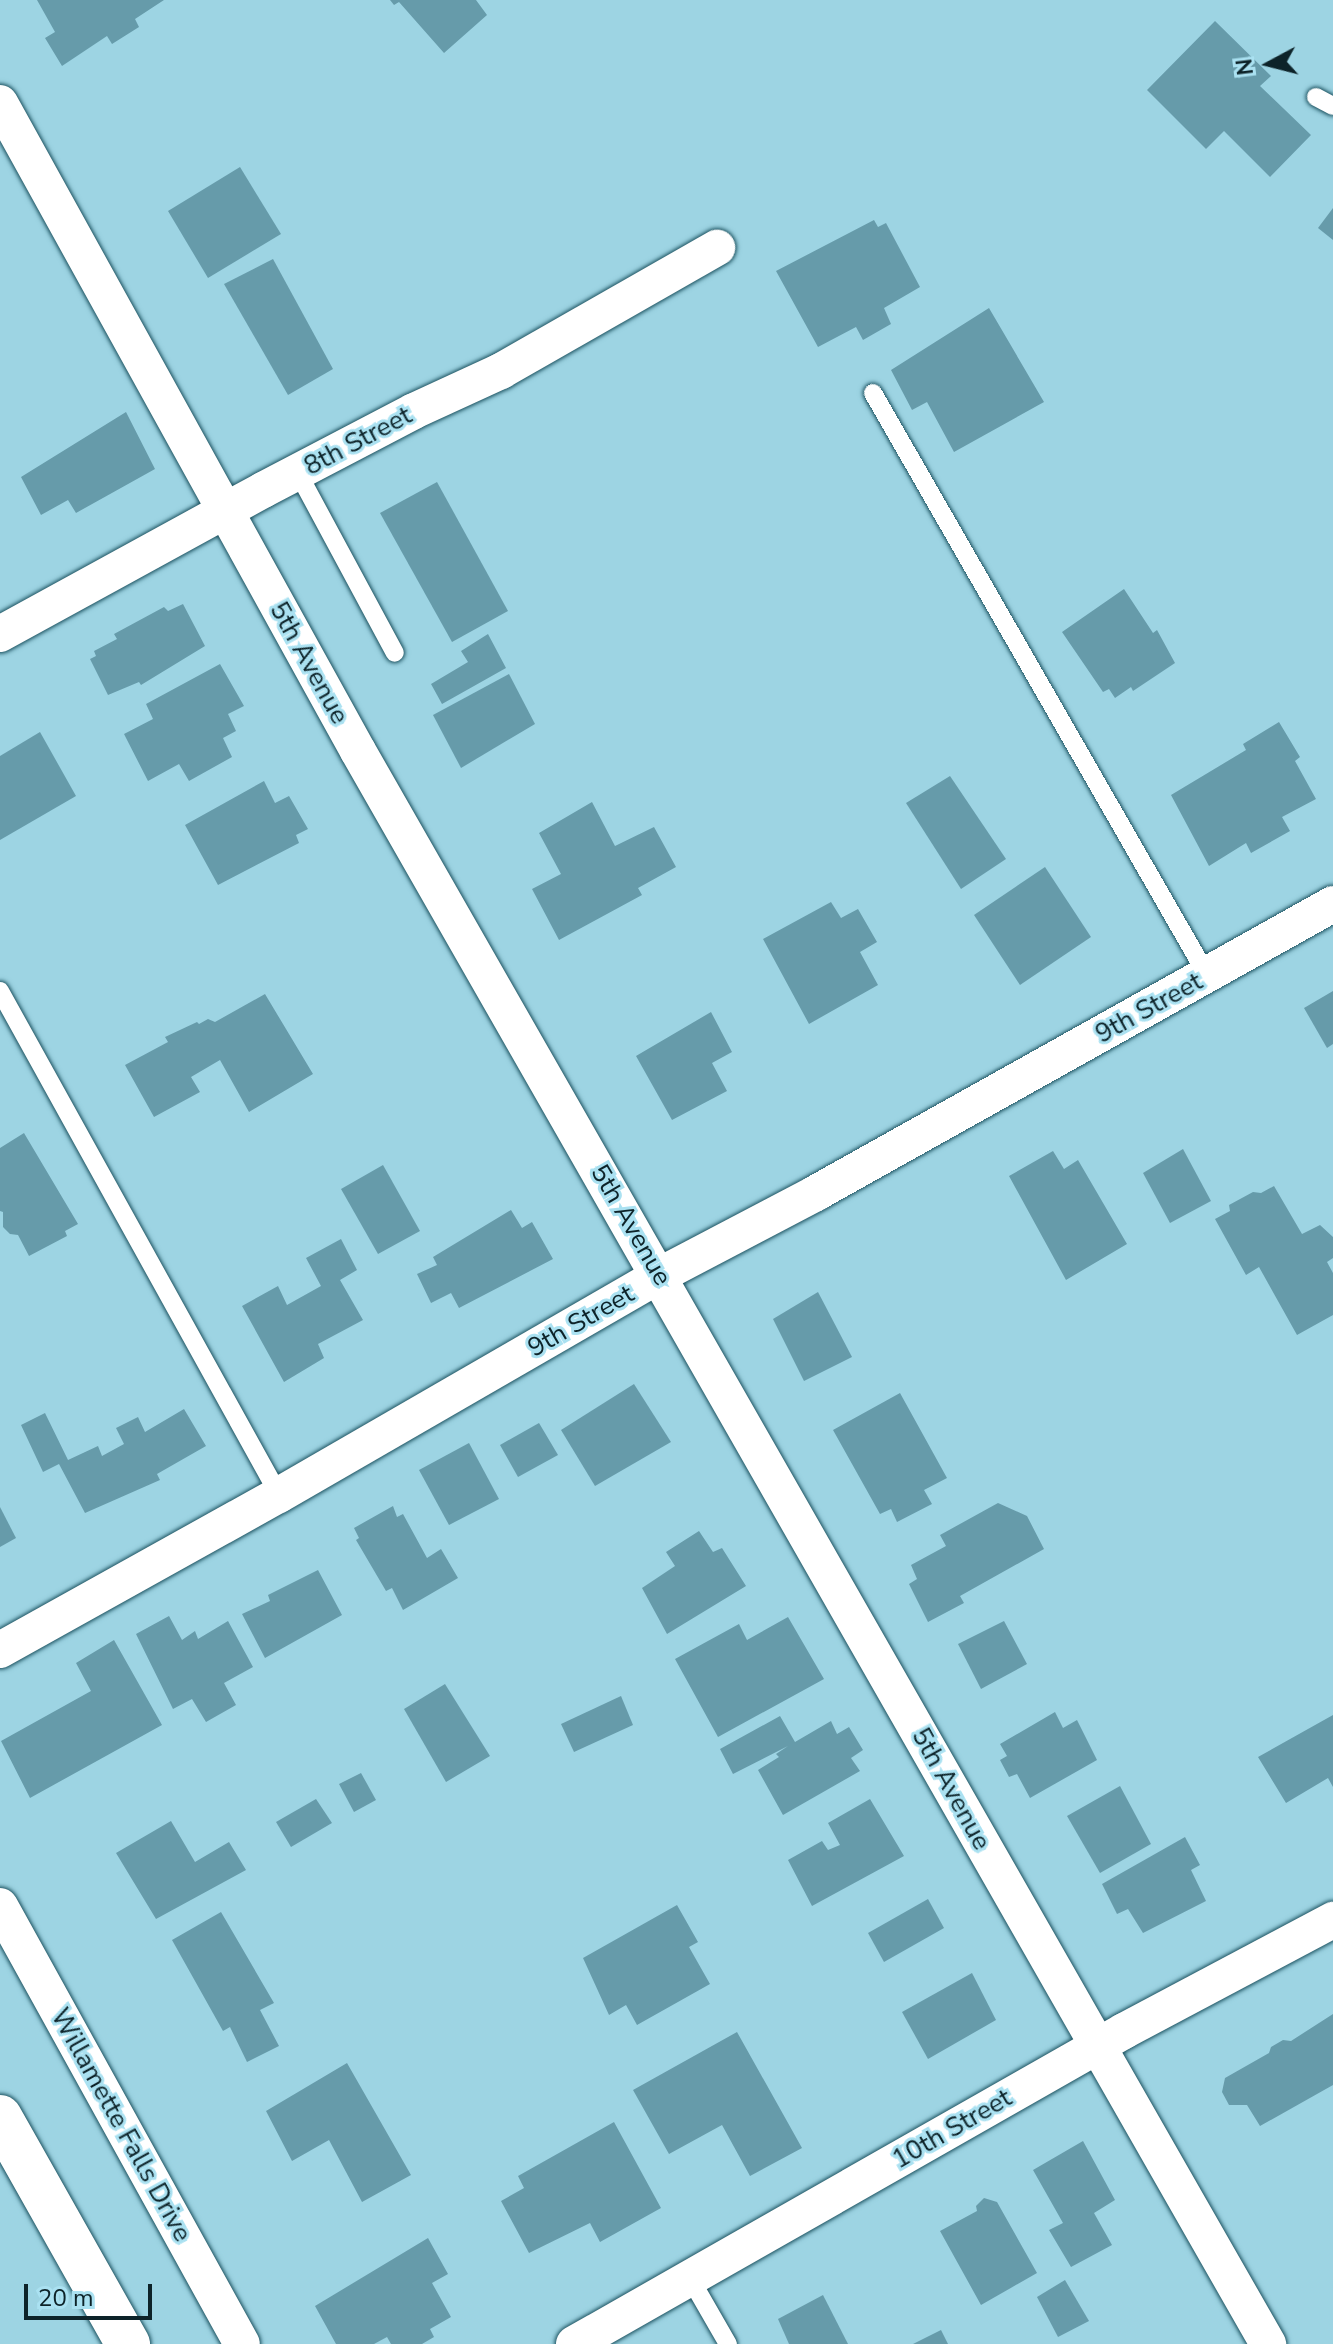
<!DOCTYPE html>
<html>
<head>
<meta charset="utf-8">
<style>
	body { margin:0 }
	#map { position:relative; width:1333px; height:2344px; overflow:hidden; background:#9dd4e3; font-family:"Nunito Sans",sans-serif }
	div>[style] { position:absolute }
	.building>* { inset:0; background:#669baa }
	.roads { filter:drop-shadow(0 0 2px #1c5260) drop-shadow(0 0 2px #1c5260) }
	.service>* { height:18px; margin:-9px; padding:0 9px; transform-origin:9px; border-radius:9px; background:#fff }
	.minor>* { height:36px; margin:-18px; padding:0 18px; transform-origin:18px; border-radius:18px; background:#fff }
	.tertiary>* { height:44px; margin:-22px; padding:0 22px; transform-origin:22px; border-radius:22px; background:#fff }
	span { translate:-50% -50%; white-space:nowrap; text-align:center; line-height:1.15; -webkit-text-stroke:6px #aae1f1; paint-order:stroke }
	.street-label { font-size:26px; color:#0d2329 }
	.north { position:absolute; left:1229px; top:24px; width:80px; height:80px; -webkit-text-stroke:6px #aae1f1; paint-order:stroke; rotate:263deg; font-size:22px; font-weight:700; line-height:32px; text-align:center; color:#0d2329 }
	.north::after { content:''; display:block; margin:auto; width:28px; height:36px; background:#0d2329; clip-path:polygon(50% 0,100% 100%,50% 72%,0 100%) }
	.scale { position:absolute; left:24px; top:2284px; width:128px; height:36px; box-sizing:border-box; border:4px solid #0d2329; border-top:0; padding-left:10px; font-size:24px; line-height:28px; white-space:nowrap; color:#0d2329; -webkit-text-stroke:6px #aae1f1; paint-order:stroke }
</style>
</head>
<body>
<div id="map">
	<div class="building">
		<i style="clip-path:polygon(37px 0,164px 0,135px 19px,139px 27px,112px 44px,107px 36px,62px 66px,45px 38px,55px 32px)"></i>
		<i style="clip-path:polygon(390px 0,476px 0,487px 15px,444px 53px,399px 2px,394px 5px)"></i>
		<i style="clip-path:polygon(1215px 21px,1271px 76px,1260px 86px,1311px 135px,1270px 177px,1224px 131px,1206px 149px,1147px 90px)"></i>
		<i style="clip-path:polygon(240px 167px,281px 234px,208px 278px,168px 211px)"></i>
		<i style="clip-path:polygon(1333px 208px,1333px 240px,1318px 228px)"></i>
		<i style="clip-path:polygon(874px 220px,878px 227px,886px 223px,920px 287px,884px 308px,891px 324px,863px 340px,856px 327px,818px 347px,776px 271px)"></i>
		<i style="clip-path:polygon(273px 259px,333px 369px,288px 395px,224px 284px)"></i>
		<i style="clip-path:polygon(989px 308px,1044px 402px,954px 452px,927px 402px,912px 410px,891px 370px)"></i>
		<i style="clip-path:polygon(126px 412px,155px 469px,76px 513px,68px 500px,41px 515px,21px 477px)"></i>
		<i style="clip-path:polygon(437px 482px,508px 611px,452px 642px,380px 513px)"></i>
		<i style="clip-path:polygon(1124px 589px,1153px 633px,1157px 630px,1175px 663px,1133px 691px,1131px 687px,1115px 698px,1109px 689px,1103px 692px,1062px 632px)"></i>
		<i style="clip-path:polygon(183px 604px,205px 646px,141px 685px,139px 682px,108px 695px,90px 659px,96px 656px,94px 651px,117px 639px,114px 634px,164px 607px,168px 611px)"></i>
		<i style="clip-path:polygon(488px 634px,506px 668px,442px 704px,431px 684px,468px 662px,461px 651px)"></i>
		<i style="clip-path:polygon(220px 664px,244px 706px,228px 714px,236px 731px,223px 738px,232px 757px,189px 781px,179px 764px,148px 781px,124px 734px,153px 719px,146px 704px)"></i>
		<i style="clip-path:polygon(509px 674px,535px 724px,461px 768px,433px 715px)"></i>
		<i style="clip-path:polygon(1279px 722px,1300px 757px,1295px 761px,1316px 799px,1282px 817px,1290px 831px,1251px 853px,1246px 843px,1209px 866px,1171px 795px,1246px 750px,1243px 744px)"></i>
		<i style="clip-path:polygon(40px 732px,76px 796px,0 840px,0 756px)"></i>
		<i style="clip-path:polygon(950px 776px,1006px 859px,961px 889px,906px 803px)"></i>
		<i style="clip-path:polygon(264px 781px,275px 803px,289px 796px,308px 829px,296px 835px,299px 843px,218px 885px,185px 825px)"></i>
		<i style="clip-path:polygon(592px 802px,615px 846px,654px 827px,676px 867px,638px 888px,642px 895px,559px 940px,532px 889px,561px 874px,539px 833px)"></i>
		<i style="clip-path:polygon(1045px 867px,1091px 937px,1020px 985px,974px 915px)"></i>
		<i style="clip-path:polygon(831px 902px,841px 918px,858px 909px,877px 942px,860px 952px,878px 985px,809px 1024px,763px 939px)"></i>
		<i style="clip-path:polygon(1333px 991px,1333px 1044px,1327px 1048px,1304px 1008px)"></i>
		<i style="clip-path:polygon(265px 994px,313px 1074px,249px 1112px,220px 1060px,191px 1077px,200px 1092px,154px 1117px,125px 1065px,168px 1042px,165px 1037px,197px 1022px,199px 1024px,208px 1019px,215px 1022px)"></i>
		<i style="clip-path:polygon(711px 1012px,732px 1052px,712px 1063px,727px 1091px,672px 1120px,636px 1056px)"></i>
		<i style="clip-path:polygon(24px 1133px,78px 1224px,65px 1231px,67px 1236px,29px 1256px,18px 1235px,10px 1234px,3px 1227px,3px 1212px,0 1211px,0 1148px)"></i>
		<i style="clip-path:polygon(1183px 1149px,1211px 1201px,1170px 1223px,1143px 1173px)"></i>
		<i style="clip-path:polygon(1053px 1151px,1064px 1169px,1078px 1160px,1127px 1244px,1066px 1280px,1009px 1176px)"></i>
		<i style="clip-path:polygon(383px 1165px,420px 1231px,378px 1254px,341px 1189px)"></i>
		<i style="clip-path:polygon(1274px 1186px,1302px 1234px,1320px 1225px,1333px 1237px,1333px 1258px,1327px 1262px,1333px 1273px,1333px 1315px,1297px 1335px,1259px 1267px,1246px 1275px,1215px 1219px,1230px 1211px,1229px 1205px,1253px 1192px,1261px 1193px)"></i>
		<i style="clip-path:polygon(511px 1210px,522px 1228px,532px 1222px,553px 1259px,459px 1308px,451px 1293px,431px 1303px,417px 1274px,437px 1265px,433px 1257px)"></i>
		<i style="clip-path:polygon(341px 1239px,357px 1270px,340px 1280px,363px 1320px,318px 1344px,324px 1358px,284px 1382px,242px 1306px,278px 1286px,287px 1305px,321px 1286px,306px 1258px)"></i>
		<i style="clip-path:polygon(818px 1292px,852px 1357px,804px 1381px,773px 1319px)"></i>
		<i style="clip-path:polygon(634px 1384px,671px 1442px,595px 1486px,561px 1430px)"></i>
		<i style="clip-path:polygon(900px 1393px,947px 1478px,924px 1490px,932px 1504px,897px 1522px,891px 1509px,880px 1514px,833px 1430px)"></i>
		<i style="clip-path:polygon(184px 1409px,206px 1446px,157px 1474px,160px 1480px,85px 1513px,59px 1464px,43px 1472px,21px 1425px,45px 1413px,68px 1460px,98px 1446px,102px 1456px,124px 1444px,116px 1428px,138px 1417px,145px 1432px)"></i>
		<i style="clip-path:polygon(539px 1423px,558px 1455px,518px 1477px,500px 1445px)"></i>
		<i style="clip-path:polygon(469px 1443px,499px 1499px,449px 1525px,419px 1470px)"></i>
		<i style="clip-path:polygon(998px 1503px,1027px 1516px,1044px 1549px,960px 1596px,964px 1603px,928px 1622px,909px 1584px,917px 1579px,911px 1565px,946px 1546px,940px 1535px)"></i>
		<i style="clip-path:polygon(393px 1506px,397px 1517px,403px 1514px,427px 1558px,441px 1549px,458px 1578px,403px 1610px,392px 1588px,386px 1591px,356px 1540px,359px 1538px,354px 1528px)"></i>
		<i style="clip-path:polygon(0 1507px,16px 1538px,0 1547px)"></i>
		<i style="clip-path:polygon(699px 1531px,713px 1552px,722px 1548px,746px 1586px,667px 1634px,642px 1588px,675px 1566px,666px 1552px)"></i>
		<i style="clip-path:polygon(318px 1570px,342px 1615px,265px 1658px,242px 1614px,270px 1601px,268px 1595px)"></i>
		<i style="clip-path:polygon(169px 1616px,182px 1640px,195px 1631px,198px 1639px,228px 1621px,253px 1667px,224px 1683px,236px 1705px,206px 1722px,192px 1699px,173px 1709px,136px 1634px)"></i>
		<i style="clip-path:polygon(788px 1617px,824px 1679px,718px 1737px,675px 1659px,739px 1624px,747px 1640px)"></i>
		<i style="clip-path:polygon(1004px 1621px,1027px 1664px,981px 1689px,958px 1644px)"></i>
		<i style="clip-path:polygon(114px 1640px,162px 1725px,30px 1798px,1px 1741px,91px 1691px,76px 1663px)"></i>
		<i style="clip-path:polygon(445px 1684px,490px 1756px,446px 1782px,404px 1709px)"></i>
		<i style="clip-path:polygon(621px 1696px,633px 1725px,574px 1752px,561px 1724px)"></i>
		<i style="clip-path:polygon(1055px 1712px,1063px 1728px,1077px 1720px,1097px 1760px,1030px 1798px,1017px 1774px,1009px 1777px,1000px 1760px,1007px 1756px,1000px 1744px)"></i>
		<i style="clip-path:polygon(1333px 1715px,1333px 1787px,1328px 1778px,1286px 1803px,1258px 1757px)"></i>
		<i style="clip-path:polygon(780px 1716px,795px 1742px,831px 1721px,837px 1734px,849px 1727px,863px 1750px,851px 1758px,860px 1771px,783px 1815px,758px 1770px,779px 1757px,776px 1754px,788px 1746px,733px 1774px,720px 1749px)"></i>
		<i style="clip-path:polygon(361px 1773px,376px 1800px,354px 1812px,339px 1784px)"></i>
		<i style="clip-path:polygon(1120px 1786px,1151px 1844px,1100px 1873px,1067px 1816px)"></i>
		<i style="clip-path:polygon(316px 1799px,332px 1823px,291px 1847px,276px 1822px)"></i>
		<i style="clip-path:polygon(870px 1799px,904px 1856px,812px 1906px,788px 1860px,822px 1841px,828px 1850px,840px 1845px,828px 1823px)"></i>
		<i style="clip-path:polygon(171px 1821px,195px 1862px,229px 1842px,246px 1870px,156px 1919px,116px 1853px)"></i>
		<i style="clip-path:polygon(1185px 1837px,1200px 1865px,1191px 1870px,1206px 1901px,1143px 1933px,1128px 1909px,1117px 1914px,1102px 1884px)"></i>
		<i style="clip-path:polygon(928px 1899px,944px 1928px,884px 1962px,868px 1933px)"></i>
		<i style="clip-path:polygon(677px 1905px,698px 1942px,689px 1947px,710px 1984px,637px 2025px,626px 2005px,609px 2015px,583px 1958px)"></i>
		<i style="clip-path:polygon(221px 1912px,274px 2003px,260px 2010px,279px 2046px,247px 2062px,230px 2027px,223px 2031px,172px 1940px)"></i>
		<i style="clip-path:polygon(972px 1973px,996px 2020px,928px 2059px,902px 2012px)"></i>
		<i style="clip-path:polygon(1333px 2014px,1333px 2085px,1260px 2126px,1247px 2105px,1229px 2105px,1222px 2092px,1225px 2078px,1269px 2053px,1271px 2047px,1283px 2040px,1291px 2041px)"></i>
		<i style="clip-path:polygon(737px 2032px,802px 2148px,750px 2176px,722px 2125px,669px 2154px,633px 2090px)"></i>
		<i style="clip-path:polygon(347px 2063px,411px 2175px,362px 2202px,329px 2140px,292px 2161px,266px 2111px)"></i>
		<i style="clip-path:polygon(614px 2122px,661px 2208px,600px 2242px,590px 2223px,529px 2253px,501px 2201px,524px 2188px,518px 2176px)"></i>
		<i style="clip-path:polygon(1083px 2141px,1115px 2200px,1094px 2213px,1112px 2245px,1071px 2267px,1049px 2230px,1063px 2223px,1033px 2170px)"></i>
		<i style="clip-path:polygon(984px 2198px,997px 2202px,1037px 2273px,981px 2305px,940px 2231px,977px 2211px,976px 2206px)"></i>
		<i style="clip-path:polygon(428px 2238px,448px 2274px,432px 2283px,451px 2317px,430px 2329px,434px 2337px,422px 2344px,391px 2344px,387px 2337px,374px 2344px,336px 2344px,315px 2306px)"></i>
		<i style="clip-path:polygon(1065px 2280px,1089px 2321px,1058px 2337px,1037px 2297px)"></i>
		<i style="clip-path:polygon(823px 2295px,848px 2344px,789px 2344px,778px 2319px)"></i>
		<i style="clip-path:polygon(941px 2330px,948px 2344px,913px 2344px)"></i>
	</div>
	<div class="roads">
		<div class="service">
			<i style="left:1316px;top:97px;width:19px;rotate:28deg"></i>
			<i style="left:873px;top:393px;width:671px;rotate:60.15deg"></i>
			<i style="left:298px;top:473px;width:204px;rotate:61.7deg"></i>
			<i style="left:0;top:991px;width:576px;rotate:61.03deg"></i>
			<i style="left:690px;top:2278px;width:76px;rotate:60.1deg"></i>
		</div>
		<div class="minor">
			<i style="left:0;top:103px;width:740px;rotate:61.08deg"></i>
			<i style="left:358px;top:751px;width:1835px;rotate:60.26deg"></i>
			<i style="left:0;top:634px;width:300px;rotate:-28.7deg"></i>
			<i style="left:263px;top:490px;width:170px;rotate:-27.6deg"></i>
			<i style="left:414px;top:411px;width:96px;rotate:-24.7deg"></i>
			<i style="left:501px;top:371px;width:249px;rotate:-29.7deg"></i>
			<i style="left:0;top:1650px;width:319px;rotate:-29.1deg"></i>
			<i style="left:279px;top:1495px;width:440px;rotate:-30deg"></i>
			<i style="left:660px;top:1275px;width:176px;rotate:-27.7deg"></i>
			<i style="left:816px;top:1193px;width:592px;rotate:-29.2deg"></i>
			<i style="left:0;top:1906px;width:500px;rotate:61.08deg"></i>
			<i style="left:574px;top:2344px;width:633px;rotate:-29.64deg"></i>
			<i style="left:1124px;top:2031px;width:237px;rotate:-28deg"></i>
		</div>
		<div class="tertiary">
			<i style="left:0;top:2117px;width:261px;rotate:60.6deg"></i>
		</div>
	</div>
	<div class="street-label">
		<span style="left:358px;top:441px;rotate:-28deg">8th Street</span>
		<span style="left:309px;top:663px;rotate:61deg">5th Avenue</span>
		<span style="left:1149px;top:1008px;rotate:-29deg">9th Street</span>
		<span style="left:631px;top:1225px;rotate:60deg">5th Avenue</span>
		<span style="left:581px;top:1321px;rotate:-30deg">9th Street</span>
		<span style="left:951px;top:1789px;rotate:61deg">5th Avenue</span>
		<span style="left:121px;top:2125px;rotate:61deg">Willamette Falls Drive</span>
		<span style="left:952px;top:2129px;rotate:-30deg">10th Street</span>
	</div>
	<div class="north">N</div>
	<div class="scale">20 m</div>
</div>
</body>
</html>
